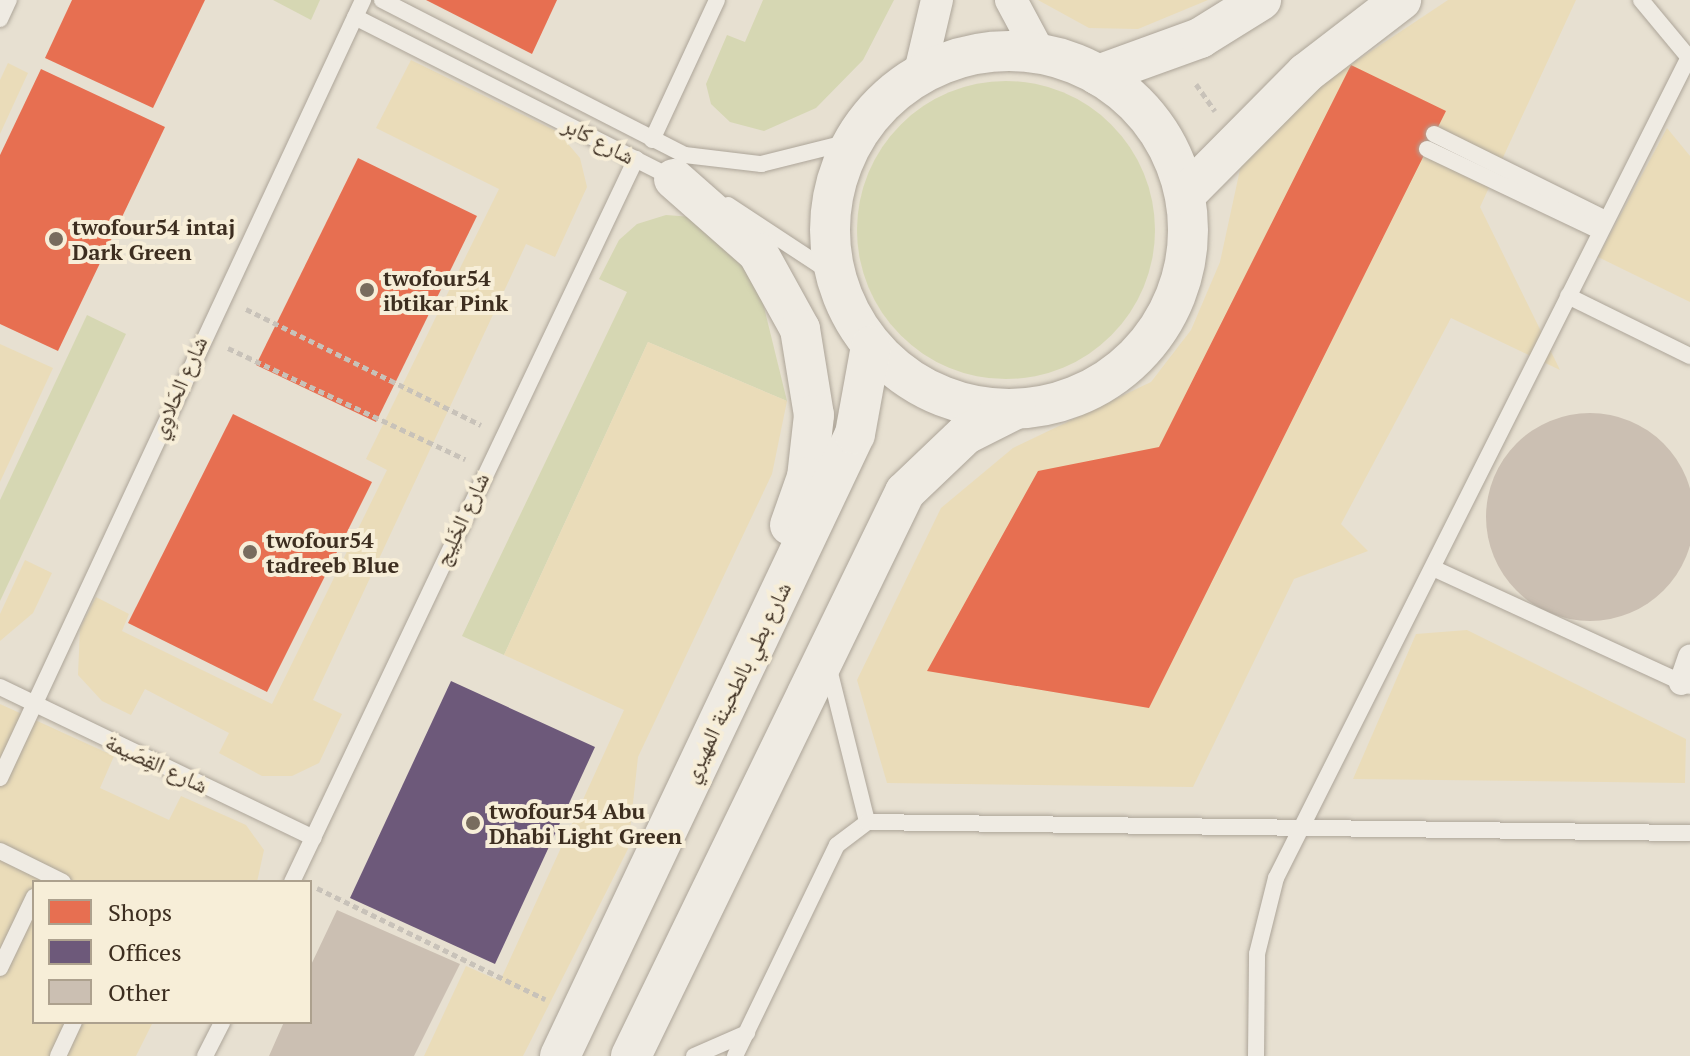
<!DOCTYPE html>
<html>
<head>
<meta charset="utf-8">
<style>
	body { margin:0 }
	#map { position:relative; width:1690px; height:1056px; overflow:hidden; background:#e7e0d1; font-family:"PT Serif","Noto Naskh Arabic",serif }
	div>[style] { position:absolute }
	.green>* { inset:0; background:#d6d7b3 }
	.round { border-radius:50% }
	.sand>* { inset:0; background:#eadcb9 }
	.shops>* { inset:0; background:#e76f51 }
	.offices>* { inset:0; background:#6d597a }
	.building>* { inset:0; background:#cbbfb2 }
	.path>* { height:5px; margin-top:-2.5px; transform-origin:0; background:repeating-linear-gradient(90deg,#c8c2b9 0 6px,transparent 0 10px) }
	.roads { filter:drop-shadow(0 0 2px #ada599) drop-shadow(0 0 2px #ada599) }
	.service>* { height:16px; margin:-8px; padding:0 8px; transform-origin:8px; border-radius:8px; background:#efebe3 }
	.pedestrian>* { height:24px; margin:-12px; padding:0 12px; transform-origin:12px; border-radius:12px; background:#efebe3 }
	.minor>* { height:32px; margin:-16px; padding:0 16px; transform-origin:16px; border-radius:16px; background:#efebe3 }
	.tertiary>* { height:40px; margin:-20px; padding:0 20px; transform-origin:20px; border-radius:20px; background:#efebe3 }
	.tertiary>.ring { margin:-20px; padding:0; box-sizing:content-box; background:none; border:40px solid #efebe3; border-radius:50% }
	.dots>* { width:22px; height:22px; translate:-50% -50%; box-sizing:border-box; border:4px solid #f7eed8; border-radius:50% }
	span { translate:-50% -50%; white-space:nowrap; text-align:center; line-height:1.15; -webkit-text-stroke:8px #f7eed8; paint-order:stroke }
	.street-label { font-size:22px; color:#3d2e20 }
	.poi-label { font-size:22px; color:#3d2e20; font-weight:700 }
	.left { translate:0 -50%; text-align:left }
	.legend { position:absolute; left:32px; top:880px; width:280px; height:144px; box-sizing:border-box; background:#f7eed8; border:2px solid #ada18e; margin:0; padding:10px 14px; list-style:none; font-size:24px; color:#3d2e20 }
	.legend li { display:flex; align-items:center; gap:16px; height:40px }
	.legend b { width:40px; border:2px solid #ada18e }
</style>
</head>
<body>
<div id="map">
	<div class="green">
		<i style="clip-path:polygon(273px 0,320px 0,311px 20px)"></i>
		<i style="clip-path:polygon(763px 0,894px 0,863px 60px,816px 108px,764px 131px,730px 122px,711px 104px,706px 84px,727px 35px,745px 42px)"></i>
		<i class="round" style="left:857px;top:81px;width:298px;height:298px"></i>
		<i style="clip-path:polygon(666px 215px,692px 217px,737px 256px,761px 295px,787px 401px,648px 342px,504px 655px,462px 636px,627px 292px,599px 279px,619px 240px,637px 224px)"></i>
		<i style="clip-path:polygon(87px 315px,126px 334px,0 601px,0 500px)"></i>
	</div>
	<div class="sand">
		<i style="clip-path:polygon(1038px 0,1208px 0,1138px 29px,1089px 28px)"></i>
		<i style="clip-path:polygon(1448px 0,1576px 0,1480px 207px,1560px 370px,1451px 318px,1341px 524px,1368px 551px,1294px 579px,1193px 787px,887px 783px,857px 680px,941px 508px,1013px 448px,1151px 382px,1191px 330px,1220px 262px,1244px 151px,1281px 111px)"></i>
		<i style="clip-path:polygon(411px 60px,558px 132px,580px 158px,587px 187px,555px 257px,526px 244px,313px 700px,342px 714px,319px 763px,292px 776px,262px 776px,219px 753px,229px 733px,145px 689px,131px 715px,102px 701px,78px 675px,80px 628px,96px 597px,129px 614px,122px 631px,272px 704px,387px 470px,366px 459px,499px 189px,376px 128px)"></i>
		<i style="clip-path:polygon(8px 63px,28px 73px,0 134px,0 80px)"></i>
		<i style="clip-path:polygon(1667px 128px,1690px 156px,1690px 302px,1598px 257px)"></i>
		<i style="clip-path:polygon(648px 342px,787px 401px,772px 474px,638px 757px,628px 849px,523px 1056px,424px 1056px,466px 966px,500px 981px,624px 710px,504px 655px)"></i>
		<i style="clip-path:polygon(0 344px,53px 368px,0 482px)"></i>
		<i style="clip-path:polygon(25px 560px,52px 573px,33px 613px,0 641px,0 614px)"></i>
		<i style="clip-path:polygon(1467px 630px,1686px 739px,1685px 783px,1353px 779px,1416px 634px)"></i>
		<i style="clip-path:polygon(0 704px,114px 756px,100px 788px,169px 820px,181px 796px,246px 825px,264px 850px,257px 882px,34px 882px,34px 1022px,153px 1022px,136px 1056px,0 1056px)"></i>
	</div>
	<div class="shops">
		<i style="clip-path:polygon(72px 0,205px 0,153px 108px,45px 58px)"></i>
		<i style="clip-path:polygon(426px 0,557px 0,532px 54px)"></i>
		<i style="clip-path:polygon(1351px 65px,1446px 111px,1149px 708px,927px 671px,1038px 471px,1159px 447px)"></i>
		<i style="clip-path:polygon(41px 69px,165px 127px,58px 351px,0 324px,0 155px)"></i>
		<i style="clip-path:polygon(358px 158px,477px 216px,376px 422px,256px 365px)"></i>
		<i style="clip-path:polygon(233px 414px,372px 482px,267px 692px,128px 623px)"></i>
	</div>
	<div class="offices">
		<i style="clip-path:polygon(451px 681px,595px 747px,495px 964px,350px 898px)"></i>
	</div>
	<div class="building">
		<i class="round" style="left:1486px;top:413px;width:208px;height:208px"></i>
		<i style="clip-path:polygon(337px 910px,460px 964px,414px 1056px,269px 1056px,284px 1022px,310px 1022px,310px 967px)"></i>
	</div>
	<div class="path">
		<i style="left:1196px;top:84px;width:33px;rotate:55deg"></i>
		<i style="left:246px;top:309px;width:262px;rotate:26.3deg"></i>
		<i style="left:228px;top:348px;width:262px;rotate:25.1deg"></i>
		<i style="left:317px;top:888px;width:254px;rotate:26deg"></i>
	</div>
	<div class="roads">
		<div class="service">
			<i style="left:382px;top:0;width:340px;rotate:27.1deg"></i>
			<i style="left:685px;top:155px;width:77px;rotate:6.8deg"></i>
			<i style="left:761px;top:164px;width:95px;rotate:-14deg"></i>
			<i style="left:1641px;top:0;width:77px;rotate:50.3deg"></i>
			<i style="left:355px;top:17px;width:358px;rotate:26.9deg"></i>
			<i style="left:0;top:19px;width:21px;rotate:-65deg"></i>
			<i style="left:1434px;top:134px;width:192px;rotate:26.3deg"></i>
			<i style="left:652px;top:140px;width:154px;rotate:-65.1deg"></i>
			<i style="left:1427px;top:149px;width:191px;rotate:25.4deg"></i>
			<i style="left:728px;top:205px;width:129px;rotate:33.3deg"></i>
			<i style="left:1568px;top:296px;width:136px;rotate:26.2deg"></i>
			<i style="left:1433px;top:568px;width:282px;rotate:24.7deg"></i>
			<i style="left:828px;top:665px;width:162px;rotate:76deg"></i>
			<i style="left:0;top:687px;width:348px;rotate:25.7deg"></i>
			<i style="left:0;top:778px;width:859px;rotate:-64.99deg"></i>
			<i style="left:0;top:851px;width:70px;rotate:26.2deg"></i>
			<i style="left:292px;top:882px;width:801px;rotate:-64.56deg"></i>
			<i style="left:0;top:968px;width:79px;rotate:-64.4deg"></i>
			<i style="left:58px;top:1056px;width:38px;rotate:-65deg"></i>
			<i style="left:205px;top:1056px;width:38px;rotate:-63deg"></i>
			<i style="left:694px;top:1056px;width:58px;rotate:-23.5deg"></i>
			<i style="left:735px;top:1056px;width:234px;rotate:-64.2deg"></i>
			<i style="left:837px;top:845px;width:38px;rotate:-37deg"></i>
			<i style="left:867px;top:822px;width:823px;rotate:0.77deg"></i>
			<i style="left:1256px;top:1056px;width:102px;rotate:-89.4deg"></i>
			<i style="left:1257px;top:954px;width:78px;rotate:-76deg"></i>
			<i style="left:1276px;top:878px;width:919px;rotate:-63.3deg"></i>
		</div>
		<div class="pedestrian">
			<i style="left:1681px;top:683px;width:28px;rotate:-71deg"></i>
		</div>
		<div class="minor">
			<i style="left:1011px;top:0;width:61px;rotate:61.8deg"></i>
			<i style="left:919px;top:76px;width:78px;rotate:-76.7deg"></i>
		</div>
		<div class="tertiary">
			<i class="ring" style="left:830px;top:51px;width:318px;height:318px"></i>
			<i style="left:1098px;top:75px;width:109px;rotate:-19.9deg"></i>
			<i style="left:1200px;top:38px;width:72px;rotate:-31.9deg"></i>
			<i style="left:674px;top:179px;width:112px;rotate:41.4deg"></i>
			<i style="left:758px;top:253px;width:87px;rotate:61.1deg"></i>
			<i style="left:800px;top:329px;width:87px;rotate:80.8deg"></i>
			<i style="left:814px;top:415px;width:62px;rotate:96.4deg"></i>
			<i style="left:807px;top:477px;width:51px;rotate:109.5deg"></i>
			<i style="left:1185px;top:195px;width:172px;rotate:-45.2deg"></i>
			<i style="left:1306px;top:73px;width:120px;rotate:-37.5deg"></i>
			<i style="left:560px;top:1056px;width:688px;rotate:-64.63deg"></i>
			<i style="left:855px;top:434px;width:89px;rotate:-79.7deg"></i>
			<i style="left:631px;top:1056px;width:627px;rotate:-64.09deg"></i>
			<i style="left:905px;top:492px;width:84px;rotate:-43.6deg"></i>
			<i style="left:966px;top:434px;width:56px;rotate:-26.6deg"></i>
		</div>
	</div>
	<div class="dots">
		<i style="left:56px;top:239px;background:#786c5e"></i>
		<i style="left:367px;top:290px;background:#786c5e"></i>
		<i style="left:250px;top:552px;background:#786c5e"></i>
		<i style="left:473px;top:823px;background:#786c5e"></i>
	</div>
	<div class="street-label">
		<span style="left:599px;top:140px;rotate:27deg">شارع كابر</span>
		<span style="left:178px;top:387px;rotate:-66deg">شارع الحَلاوِي</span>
		<span style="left:461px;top:519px;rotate:-65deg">شارع الخَلِيج</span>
		<span style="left:736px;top:682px;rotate:-64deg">شارع بطي بالطحينة المهيري</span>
		<span style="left:157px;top:763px;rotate:25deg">شارع القِصَيمة</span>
	</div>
	<div class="poi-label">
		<span class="left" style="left:72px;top:239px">twofour54 intaj<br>Dark Green</span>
		<span class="left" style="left:383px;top:290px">twofour54<br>ibtikar Pink</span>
		<span class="left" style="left:266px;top:552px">twofour54<br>tadreeb Blue</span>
		<span class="left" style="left:489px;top:823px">twofour54 Abu<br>Dhabi Light Green</span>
	</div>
	<ul class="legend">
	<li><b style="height:22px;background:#e76f51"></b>Shops</li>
	<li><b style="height:22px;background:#6d597a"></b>Offices</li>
	<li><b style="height:22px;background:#cbbfb2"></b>Other</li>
	</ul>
</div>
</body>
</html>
